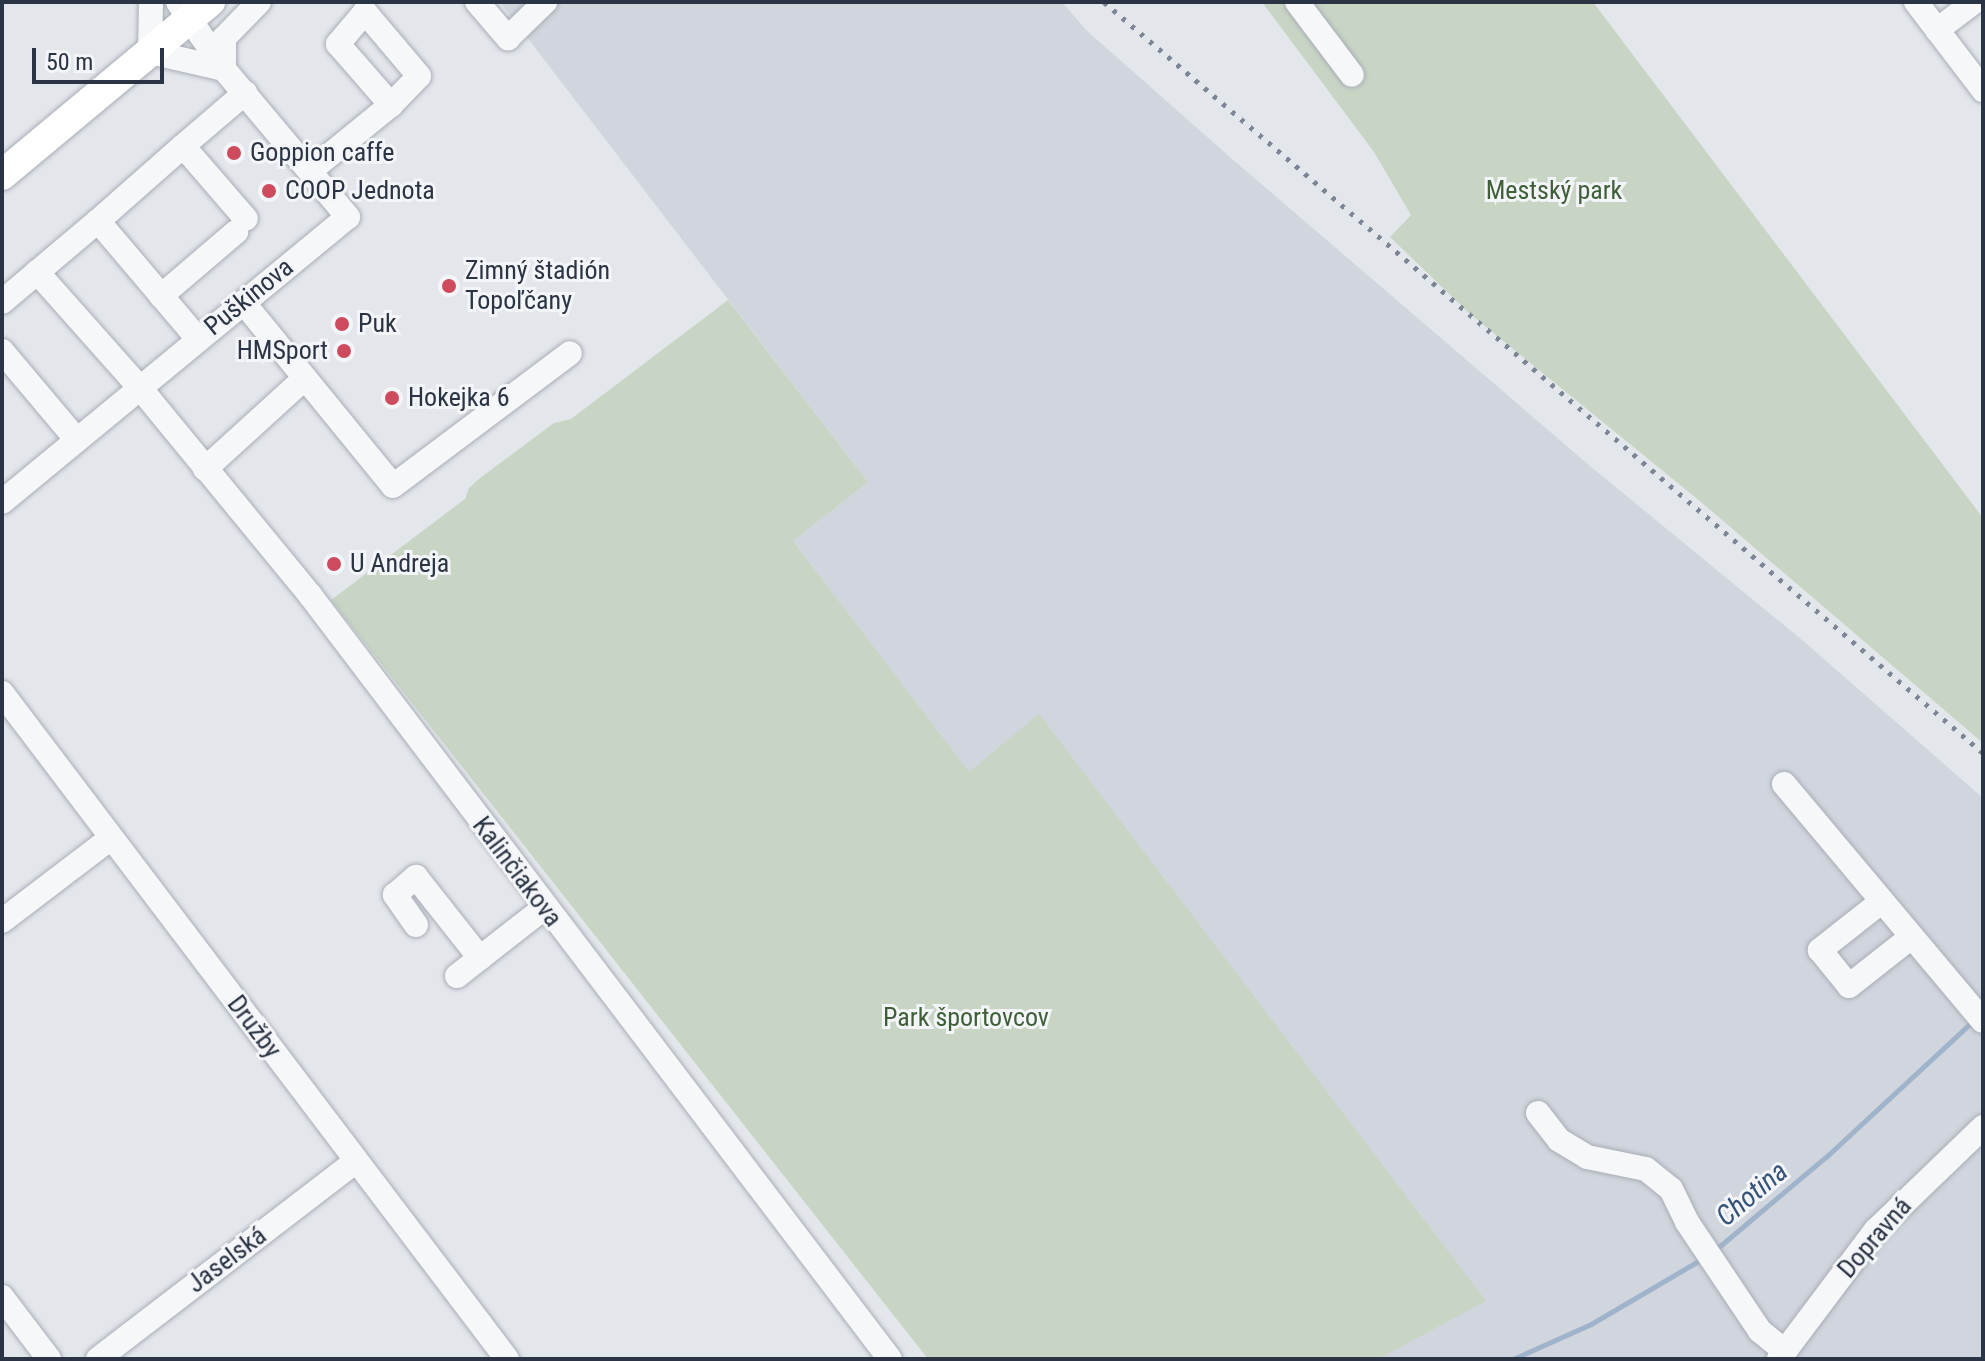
<!DOCTYPE html>
<html>
<head>
<meta charset="utf-8">
<style>
	body { margin:0 }
	#map { position:relative; width:1985px; height:1361px; overflow:hidden; background:#e3e6eb; font-family:"Roboto Condensed",sans-serif }
	div>[style] { position:absolute }
	.built>* { inset:0; background:#d1d5dd }
	.green>* { inset:0; background:#c8d5c4 }
	.stream>* { height:5px; margin:-2.5px; padding:0 2.5px; transform-origin:2.5px; border-radius:2.5px; background:#9fb4cb }
	.roads { filter:drop-shadow(0 0 2px #a8adb6) drop-shadow(0 0 2px #a8adb6) }
	.minor>* { height:24px; margin:-12px; padding:0 12px; transform-origin:12px; border-radius:12px; background:#f6f7f9 }
	.major>* { height:30px; margin:-15px; padding:0 15px; transform-origin:15px; border-radius:15px; background:#fff }
	.rail>* { height:5px; margin-top:-2.5px; transform-origin:0; background:repeating-linear-gradient(90deg,#7d8695 0 4px,transparent 0 12px) }
	.dots>* { width:22px; height:22px; translate:-50% -50%; box-sizing:border-box; border:4px solid #f3f5f8; border-radius:50% }
	span { translate:-50% -50%; white-space:nowrap; text-align:center; line-height:1.15; -webkit-text-stroke:6px #f3f5f8; paint-order:stroke }
	.poi-label { font-size:26px; color:#2b3444 }
	.left { translate:0 -50%; text-align:left }
	.right { translate:-100% -50%; text-align:right }
	.park-label { font-size:26px; color:#3f5f38 }
	.street-label { font-size:26px; color:#2b3444 }
	.water-label { font-size:28px; color:#355278; font-style:italic }
	.frame { position:absolute; inset:0; border:4px solid #2b3444; pointer-events:none }
	.scale { position:absolute; left:32px; top:48px; width:132px; height:36px; box-sizing:border-box; border:4px solid #2b3444; border-top:0; padding-left:10px; font-size:24px; line-height:28px; white-space:nowrap; color:#2b3444; -webkit-text-stroke:6px #f3f5f8; paint-order:stroke }
</style>
</head>
<body>
<div id="map">
	<div class="built">
		<i style="clip-path:polygon(500px 2px,1062px 2px,1086px 30px,1231px 158px,1590px 466px,1802px 640px,1983px 798px,1983px 1359px,1366px 1359px,1485px 1301px,1039px 715px,969px 773px,793px 541px,868px 482px)"></i>
	</div>
	<div class="green">
		<i style="clip-path:polygon(1262px 2px,1593px 2px,1983px 518px,1983px 743px,1701px 502px,1469px 313px,1390px 237px,1411px 215px,1374px 152px)"></i>
		<i style="clip-path:polygon(728px 300px,868px 482px,793px 541px,969px 772px,1039px 714px,1486px 1301px,1378px 1359px,928px 1359px,331px 600px,465px 499px,469px 488px,480px 478px,554px 423px,571px 419px)"></i>
	</div>
	<div class="stream">
		<i style="left:1714px;top:1251px;width:148px;rotate:-40.1deg"></i>
		<i style="left:1827px;top:1156px;width:199px;rotate:-42.8deg"></i>
		<i style="left:1513px;top:1359px;width:85px;rotate:-24.2deg"></i>
		<i style="left:1591px;top:1324px;width:129px;rotate:-30.4deg"></i>
	</div>
	<div class="roads">
		<div class="minor">
			<i style="left:151px;top:2px;width:50px;rotate:91.1deg"></i>
			<i style="left:150px;top:52px;width:76px;rotate:12.9deg"></i>
			<i style="left:477px;top:2px;width:48px;rotate:49.3deg"></i>
			<i style="left:508px;top:38px;width:52px;rotate:-44.2deg"></i>
			<i style="left:1297px;top:2px;width:91px;rotate:53deg"></i>
			<i style="left:1916px;top:2px;width:111px;rotate:52.7deg"></i>
			<i style="left:1937px;top:30px;width:46px;rotate:-37.1deg"></i>
			<i style="left:224px;top:69px;width:31px;rotate:-90deg"></i>
			<i style="left:224px;top:38px;width:50px;rotate:-45.8deg"></i>
			<i style="left:183px;top:146px;width:82px;rotate:-40.5deg"></i>
			<i style="left:310px;top:171px;width:104px;rotate:-39.2deg"></i>
			<i style="left:391px;top:105px;width:40px;rotate:-46deg"></i>
			<i style="left:419px;top:76px;width:84px;rotate:-130.2deg"></i>
			<i style="left:365px;top:12px;width:42px;rotate:130.2deg"></i>
			<i style="left:338px;top:44px;width:81px;rotate:49deg"></i>
			<i style="left:98px;top:221px;width:113px;rotate:-41.4deg"></i>
			<i style="left:183px;top:146px;width:96px;rotate:49.2deg"></i>
			<i style="left:37px;top:272px;width:155px;rotate:48.4deg"></i>
			<i style="left:140px;top:388px;width:268px;rotate:50.6deg"></i>
			<i style="left:310px;top:595px;width:959px;rotate:52.8deg"></i>
			<i style="left:161px;top:296px;width:99px;rotate:-40.5deg"></i>
			<i style="left:2px;top:302px;width:126px;rotate:-40.2deg"></i>
			<i style="left:98px;top:221px;width:155px;rotate:49.7deg"></i>
			<i style="left:243px;top:302px;width:237px;rotate:50.8deg"></i>
			<i style="left:393px;top:486px;width:221px;rotate:-36.9deg"></i>
			<i style="left:2px;top:351px;width:116px;rotate:49.9deg"></i>
			<i style="left:205px;top:469px;width:135px;rotate:-42.3deg"></i>
			<i style="left:2px;top:502px;width:448px;rotate:-39.5deg"></i>
			<i style="left:348px;top:217px;width:193px;rotate:-130deg"></i>
			<i style="left:224px;top:69px;width:81px;rotate:-124.5deg"></i>
			<i style="left:2px;top:693px;width:836px;rotate:52.83deg"></i>
			<i style="left:1784px;top:784px;width:309px;rotate:50deg"></i>
			<i style="left:1881px;top:902px;width:78px;rotate:141.8deg"></i>
			<i style="left:1820px;top:950px;width:46px;rotate:51.1deg"></i>
			<i style="left:1849px;top:986px;width:78px;rotate:-38.2deg"></i>
			<i style="left:2px;top:921px;width:137px;rotate:-37.3deg"></i>
			<i style="left:416px;top:925px;width:37px;rotate:-125deg"></i>
			<i style="left:395px;top:895px;width:28px;rotate:-41deg"></i>
			<i style="left:416px;top:877px;width:103px;rotate:51.7deg"></i>
			<i style="left:480px;top:958px;width:81px;rotate:-38deg"></i>
			<i style="left:457px;top:976px;width:29px;rotate:-38deg"></i>
			<i style="left:1538px;top:1113px;width:34px;rotate:52deg"></i>
			<i style="left:1559px;top:1140px;width:33px;rotate:31deg"></i>
			<i style="left:1587px;top:1157px;width:60px;rotate:11.5deg"></i>
			<i style="left:1646px;top:1169px;width:32px;rotate:39deg"></i>
			<i style="left:1671px;top:1189px;width:37px;rotate:64deg"></i>
			<i style="left:1687px;top:1222px;width:131px;rotate:56.2deg"></i>
			<i style="left:1760px;top:1331px;width:32px;rotate:39deg"></i>
			<i style="left:2px;top:1297px;width:78px;rotate:52.8deg"></i>
			<i style="left:98px;top:1359px;width:325px;rotate:-37.5deg"></i>
			<i style="left:1779px;top:1359px;width:161px;rotate:-53.1deg"></i>
			<i style="left:1876px;top:1230px;width:149px;rotate:-43.9deg"></i>
		</div>
		<div class="major">
			<i style="left:2px;top:175px;width:271px;rotate:-39.8deg"></i>
		</div>
	</div>
	<div class="rail">
		<i style="left:1104px;top:2px;width:1156px;rotate:40.51deg"></i>
	</div>
	<div class="dots">
		<i style="left:234px;top:153px;background:#ce4a5d"></i>
		<i style="left:269px;top:191px;background:#ce4a5d"></i>
		<i style="left:449px;top:286px;background:#ce4a5d"></i>
		<i style="left:342px;top:324px;background:#ce4a5d"></i>
		<i style="left:344px;top:351px;background:#ce4a5d"></i>
		<i style="left:392px;top:398px;background:#ce4a5d"></i>
		<i style="left:334px;top:564px;background:#ce4a5d"></i>
	</div>
	<div class="poi-label">
		<span class="left" style="left:250px;top:153px">Goppion caffe</span>
		<span class="left" style="left:285px;top:191px">COOP Jednota</span>
		<span class="left" style="left:465px;top:286px">Zimný štadión<br>Topoľčany</span>
		<span class="left" style="left:358px;top:324px">Puk</span>
		<span class="right" style="left:328px;top:351px">HMSport</span>
		<span class="left" style="left:408px;top:398px">Hokejka 6</span>
		<span class="left" style="left:350px;top:564px">U Andreja</span>
	</div>
	<div class="park-label">
		<span style="left:1554px;top:191px">Mestský park</span>
		<span style="left:966px;top:1018px">Park športovcov</span>
	</div>
	<div class="street-label">
		<span style="left:249px;top:297px;rotate:-39deg">Puškinova</span>
		<span style="left:517px;top:872px;rotate:53deg">Kalinčiakova</span>
		<span style="left:254px;top:1027px;rotate:53deg">Družby</span>
		<span style="left:1875px;top:1238px;rotate:-49deg">Dopravná</span>
		<span style="left:227px;top:1260px;rotate:-37deg">Jaselská</span>
	</div>
	<div class="water-label">
		<span style="left:1752px;top:1194px;rotate:-40deg">Chotina</span>
	</div>
	<div class="frame"></div>
	<div class="scale">50 m</div>
</div>
</body>
</html>
